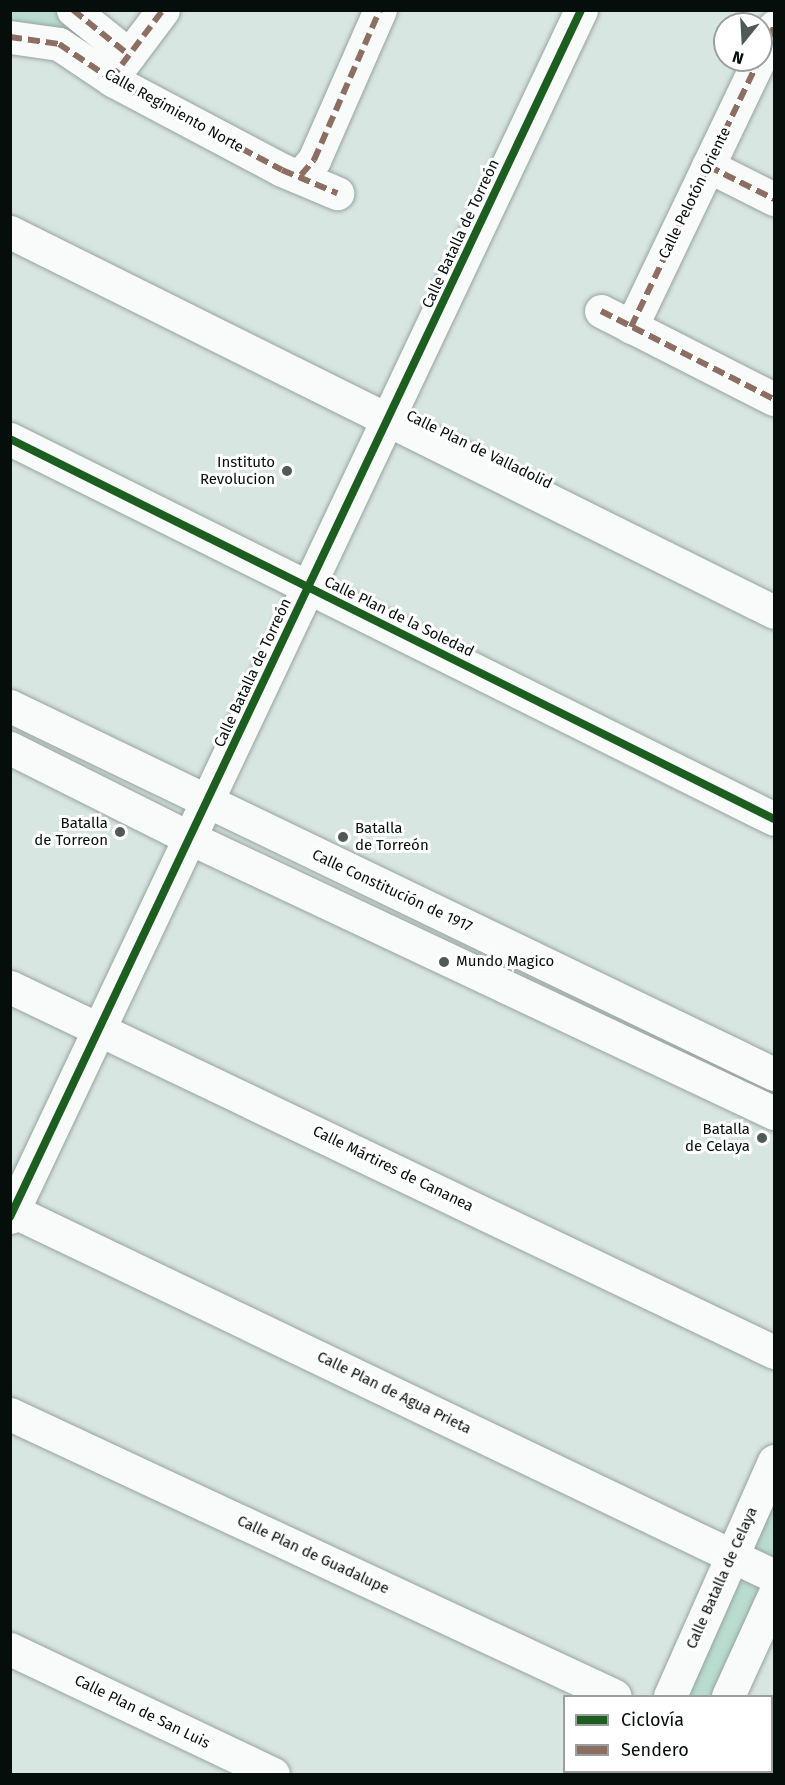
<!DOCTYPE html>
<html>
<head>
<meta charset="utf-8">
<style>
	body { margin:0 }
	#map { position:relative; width:785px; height:1785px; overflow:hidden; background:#d8e6e1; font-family:"Fira Sans",sans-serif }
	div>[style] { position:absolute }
	.green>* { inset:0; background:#b9dccf }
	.roads { filter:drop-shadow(0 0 2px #98a3a0) drop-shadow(0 0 2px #98a3a0) }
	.minor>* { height:33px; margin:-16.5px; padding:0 16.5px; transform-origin:16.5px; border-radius:16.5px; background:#f9fbfa }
	.quiet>* { height:6px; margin-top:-3px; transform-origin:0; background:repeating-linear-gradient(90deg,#8d6e63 0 12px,transparent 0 18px) }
	.cycleway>* { height:8px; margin:-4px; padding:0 4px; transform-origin:4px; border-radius:4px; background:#1b5e20 }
	.dots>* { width:16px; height:16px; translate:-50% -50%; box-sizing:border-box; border:3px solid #fff; border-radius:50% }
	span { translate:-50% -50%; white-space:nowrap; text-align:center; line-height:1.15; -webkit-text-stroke:6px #fff; paint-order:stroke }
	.street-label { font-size:15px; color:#050e0b }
	.poi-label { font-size:15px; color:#050e0b }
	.right { translate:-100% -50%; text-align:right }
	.left { translate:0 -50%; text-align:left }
	.frame { position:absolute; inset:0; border:12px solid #050e0b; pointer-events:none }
	.legend { position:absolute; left:563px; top:1695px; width:210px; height:78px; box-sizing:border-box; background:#fff; border:2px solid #9b9f9d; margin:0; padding:8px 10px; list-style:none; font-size:18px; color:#050e0b }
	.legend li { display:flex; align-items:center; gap:12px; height:30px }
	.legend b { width:30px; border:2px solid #9b9f9d }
	.north { position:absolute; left:713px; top:12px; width:60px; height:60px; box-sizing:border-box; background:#fff; border:2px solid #9b9f9d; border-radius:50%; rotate:198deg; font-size:16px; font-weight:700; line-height:24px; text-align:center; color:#050e0b }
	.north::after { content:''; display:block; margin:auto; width:21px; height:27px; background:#4f5a56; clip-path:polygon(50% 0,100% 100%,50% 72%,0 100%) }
</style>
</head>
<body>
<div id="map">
	<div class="green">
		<i style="clip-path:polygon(11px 11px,68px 11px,129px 55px,11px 35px)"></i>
		<i style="clip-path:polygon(774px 1471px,774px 1595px,728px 1696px,675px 1696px)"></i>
	</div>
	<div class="roads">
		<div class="minor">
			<i style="left:73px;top:10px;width:72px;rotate:38.8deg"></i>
			<i style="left:10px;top:37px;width:49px;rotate:8.1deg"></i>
			<i style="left:59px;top:44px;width:66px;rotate:33.9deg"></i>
			<i style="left:114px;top:81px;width:190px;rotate:27.9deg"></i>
			<i style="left:282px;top:170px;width:60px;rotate:22.7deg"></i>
			<i style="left:761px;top:55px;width:31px;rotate:-65deg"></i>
			<i style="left:111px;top:79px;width:86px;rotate:-53deg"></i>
			<i style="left:708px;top:166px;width:74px;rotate:26.6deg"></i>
			<i style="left:301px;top:175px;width:20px;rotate:-49deg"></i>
			<i style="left:314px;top:160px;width:164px;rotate:-66.3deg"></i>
			<i style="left:10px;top:232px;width:853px;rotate:26.44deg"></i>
			<i style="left:601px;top:311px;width:194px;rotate:27deg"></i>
			<i style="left:631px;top:327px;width:296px;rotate:-64.4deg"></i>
			<i style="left:10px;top:439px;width:853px;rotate:26.44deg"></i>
			<i style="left:10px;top:706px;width:848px;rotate:25.72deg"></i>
			<i style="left:10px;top:748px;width:201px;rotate:26.6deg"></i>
			<i style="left:190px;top:838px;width:646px;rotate:25.22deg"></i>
			<i style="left:10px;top:987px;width:847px;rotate:25.54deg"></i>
			<i style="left:13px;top:1211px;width:844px;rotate:25.62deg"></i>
			<i style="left:10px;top:1217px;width:1335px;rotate:-64.68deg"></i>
			<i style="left:10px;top:1414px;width:667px;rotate:24.99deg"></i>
			<i style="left:10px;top:1649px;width:291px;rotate:25.4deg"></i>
			<i style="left:670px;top:1696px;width:257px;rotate:-66.1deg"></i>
			<i style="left:728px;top:1696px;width:111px;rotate:-65.5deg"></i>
			<i style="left:772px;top:1770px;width:3px;rotate:45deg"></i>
			<i style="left:635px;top:1774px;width:2px;rotate:-63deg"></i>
			<i style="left:693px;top:1774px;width:3px;rotate:-45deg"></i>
		</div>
	</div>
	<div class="quiet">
		<i style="left:73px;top:10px;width:72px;rotate:38.8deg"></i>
		<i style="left:10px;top:37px;width:49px;rotate:8.1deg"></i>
		<i style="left:59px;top:44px;width:66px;rotate:33.9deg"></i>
		<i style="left:114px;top:81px;width:190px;rotate:27.9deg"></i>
		<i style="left:282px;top:170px;width:60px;rotate:22.7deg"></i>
		<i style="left:761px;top:55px;width:31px;rotate:-65deg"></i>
		<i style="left:111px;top:79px;width:86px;rotate:-53deg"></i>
		<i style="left:708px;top:166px;width:74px;rotate:26.6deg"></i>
		<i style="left:301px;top:175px;width:20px;rotate:-49deg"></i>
		<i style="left:314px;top:160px;width:164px;rotate:-66.3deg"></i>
		<i style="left:601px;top:311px;width:194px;rotate:27deg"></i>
		<i style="left:631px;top:327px;width:296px;rotate:-64.4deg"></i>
	</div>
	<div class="cycleway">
		<i style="left:10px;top:439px;width:853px;rotate:26.44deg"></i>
		<i style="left:10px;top:1217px;width:1335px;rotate:-64.68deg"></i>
	</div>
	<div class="dots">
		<i style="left:287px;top:471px;background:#4f5a56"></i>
		<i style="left:120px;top:832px;background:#4f5a56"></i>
		<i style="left:343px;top:837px;background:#4f5a56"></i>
		<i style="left:444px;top:962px;background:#4f5a56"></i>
		<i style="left:762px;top:1138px;background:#4f5a56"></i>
	</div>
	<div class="street-label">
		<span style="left:174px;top:111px;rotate:29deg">Calle Regimiento Norte</span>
		<span style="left:695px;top:193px;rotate:-64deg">Calle Pelotón Oriente</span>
		<span style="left:461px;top:234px;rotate:-65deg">Calle Batalla de Torreón</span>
		<span style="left:479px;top:450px;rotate:26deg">Calle Plan de Valladolid</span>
		<span style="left:399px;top:617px;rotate:26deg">Calle Plan de la Soledad</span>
		<span style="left:253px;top:673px;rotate:-65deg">Calle Batalla de Torreón</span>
		<span style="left:392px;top:891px;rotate:25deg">Calle Constitución de 1917</span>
		<span style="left:393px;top:1169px;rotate:26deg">Calle Mártires de Cananea</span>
		<span style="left:394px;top:1393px;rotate:26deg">Calle Plan de Agua Prieta</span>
		<span style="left:313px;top:1555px;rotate:25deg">Calle Plan de Guadalupe</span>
		<span style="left:722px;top:1578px;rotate:-66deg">Calle Batalla de Celaya</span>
		<span style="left:142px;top:1712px;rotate:26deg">Calle Plan de San Luis</span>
	</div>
	<div class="poi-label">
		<span class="right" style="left:275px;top:471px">Instituto<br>Revolucion</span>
		<span class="right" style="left:108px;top:832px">Batalla<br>de Torreon</span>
		<span class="left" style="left:355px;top:837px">Batalla<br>de Torreón</span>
		<span class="left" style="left:456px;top:962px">Mundo Magico</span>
		<span class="right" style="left:750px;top:1138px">Batalla<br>de Celaya</span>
	</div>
	<div class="frame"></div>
	<ul class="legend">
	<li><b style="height:8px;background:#1b5e20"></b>Ciclovía</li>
	<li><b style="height:8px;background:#8d6e63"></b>Sendero</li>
	</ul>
	<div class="north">N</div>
</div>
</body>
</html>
